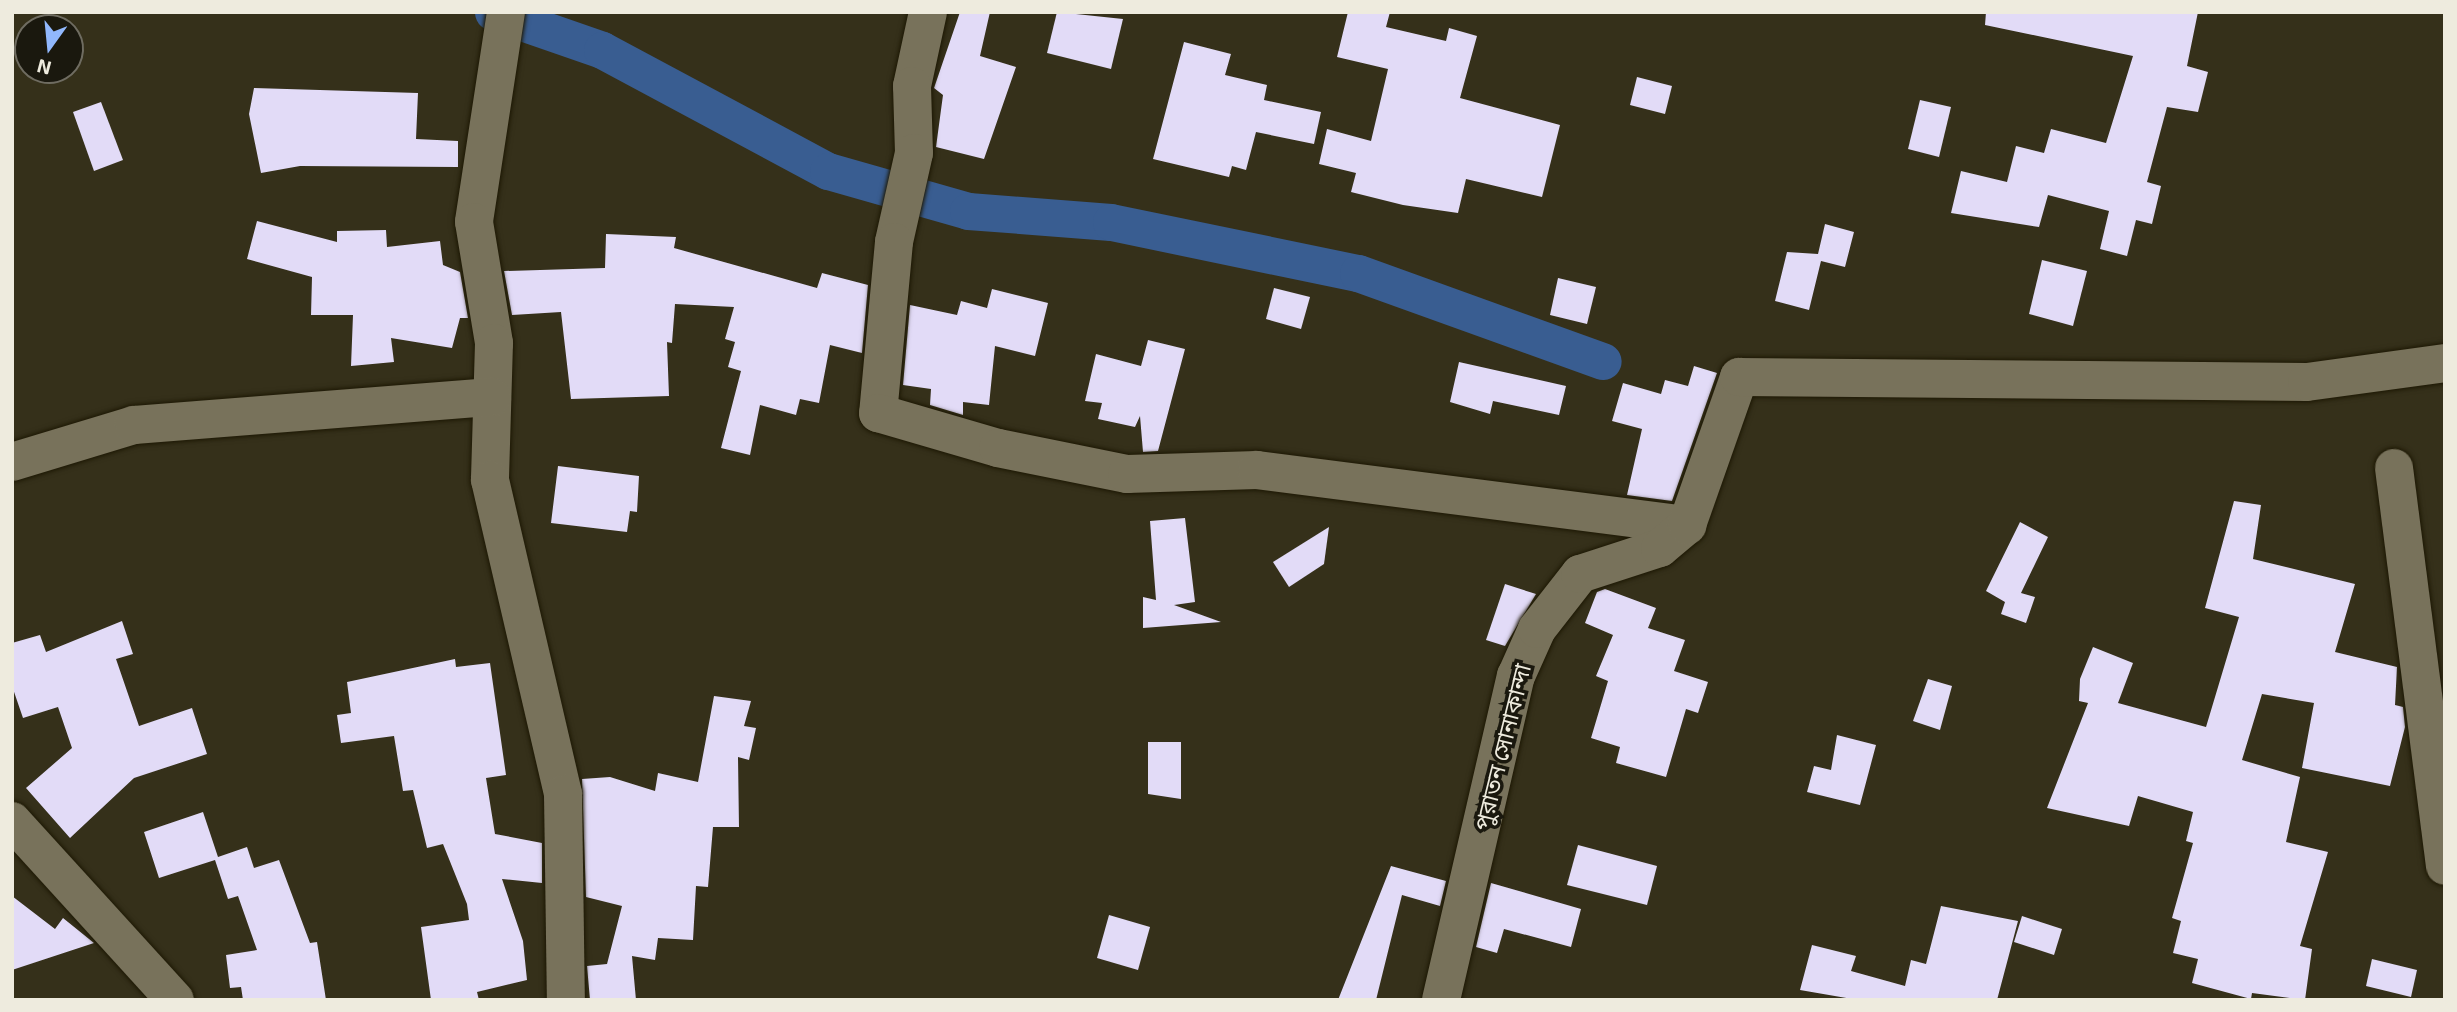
<!DOCTYPE html>
<html>
<head>
<meta charset="utf-8">
<style>
	body { margin:0 }
	#map { position:relative; width:2457px; height:1012px; overflow:hidden; background:#35301a; font-family:"Exo 2","Noto Sans Bengali",sans-serif }
	div>[style] { position:absolute }
	.canal>* { height:37px; margin:-18.5px; padding:0 18.5px; transform-origin:18.5px; border-radius:18.5px; background:#395d91 }
	.building>* { inset:0; background:#e2dbf7 }
	.roads { filter:drop-shadow(0 0 2px #1d1804) drop-shadow(0 0 2px #1d1804) }
	.minor>* { height:38px; margin:-19px; padding:0 19px; transform-origin:19px; border-radius:19px; background:#78725b }
	span { translate:-50% -50%; white-space:nowrap; text-align:center; line-height:1.15; -webkit-text-stroke:7px #1a180e; paint-order:stroke }
	.street-label { font-size:23px; color:#eeebde }
	.frame { position:absolute; inset:0; border:14px solid #eeebde; pointer-events:none }
	.north { position:absolute; left:14px; top:14px; width:70px; height:70px; box-sizing:border-box; background:#1a180e; border:2px solid #6f6c61; border-radius:50%; rotate:195deg; font-size:19px; font-weight:700; line-height:28px; text-align:center; color:#eeebde }
	.north::after { content:''; display:block; margin:auto; width:24px; height:32px; background:#91b8fd; clip-path:polygon(50% 0,100% 100%,50% 72%,0 100%) }
</style>
</head>
<body>
<div id="map">
	<div class="canal">
		<i style="left:493px;top:12px;width:115px;rotate:19.2deg"></i>
		<i style="left:602px;top:50px;width:256px;rotate:28.2deg"></i>
		<i style="left:828px;top:171px;width:146px;rotate:15.9deg"></i>
		<i style="left:968px;top:211px;width:143px;rotate:4.4deg"></i>
		<i style="left:1111px;top:222px;width:252px;rotate:11.7deg"></i>
		<i style="left:1358px;top:273px;width:260px;rotate:19.8deg"></i>
	</div>
	<div class="building">
		<i style="clip-path:polygon(960px 12px,990px 12px,980px 56px,1016px 67px,984px 159px,936px 147px,943px 95px,934px 88px)"></i>
		<i style="clip-path:polygon(1057px 12px,1123px 19px,1111px 69px,1047px 53px)"></i>
		<i style="clip-path:polygon(1348px 12px,1390px 12px,1386px 27px,1446px 41px,1449px 28px,1477px 36px,1460px 98px,1560px 125px,1542px 197px,1466px 179px,1458px 213px,1403px 205px,1351px 192px,1356px 173px,1319px 164px,1327px 129px,1371px 141px,1388px 69px,1337px 57px)"></i>
		<i style="clip-path:polygon(1986px 12px,2198px 12px,2187px 66px,2208px 72px,2198px 112px,2167px 107px,2147px 182px,2161px 186px,2152px 224px,2136px 220px,2127px 256px,2100px 249px,2109px 211px,2048px 195px,2039px 227px,1951px 213px,1961px 171px,2007px 182px,2016px 146px,2044px 153px,2051px 129px,2106px 143px,2133px 56px,1985px 25px)"></i>
		<i style="clip-path:polygon(1184px 42px,1231px 54px,1225px 75px,1267px 85px,1264px 100px,1321px 112px,1314px 144px,1256px 132px,1246px 170px,1232px 166px,1229px 177px,1153px 159px)"></i>
		<i style="clip-path:polygon(1637px 77px,1672px 86px,1665px 114px,1630px 105px)"></i>
		<i style="clip-path:polygon(254px 88px,418px 93px,416px 139px,458px 141px,458px 167px,300px 166px,261px 173px,249px 114px)"></i>
		<i style="clip-path:polygon(1920px 100px,1951px 107px,1939px 157px,1908px 149px)"></i>
		<i style="clip-path:polygon(101px 102px,123px 160px,94px 171px,73px 112px)"></i>
		<i style="clip-path:polygon(257px 221px,337px 242px,337px 231px,386px 230px,387px 247px,440px 241px,443px 265px,460px 272px,468px 318px,460px 318px,452px 348px,391px 338px,394px 362px,351px 366px,353px 315px,311px 315px,312px 277px,247px 259px)"></i>
		<i style="clip-path:polygon(1825px 224px,1854px 232px,1845px 267px,1821px 261px,1809px 310px,1775px 301px,1787px 252px,1818px 254px)"></i>
		<i style="clip-path:polygon(606px 234px,676px 237px,674px 248px,817px 288px,822px 273px,868px 285px,862px 353px,830px 345px,819px 403px,800px 399px,796px 415px,760px 405px,750px 455px,721px 448px,741px 371px,728px 367px,735px 342px,725px 339px,734px 307px,675px 304px,672px 343px,667px 342px,669px 396px,571px 399px,561px 312px,512px 315px,504px 271px,605px 268px)"></i>
		<i style="clip-path:polygon(2042px 260px,2087px 271px,2073px 326px,2029px 314px)"></i>
		<i style="clip-path:polygon(1558px 278px,1596px 287px,1587px 324px,1550px 315px)"></i>
		<i style="clip-path:polygon(1274px 288px,1310px 297px,1301px 329px,1266px 319px)"></i>
		<i style="clip-path:polygon(992px 289px,1048px 303px,1035px 356px,995px 346px,989px 405px,963px 402px,963px 415px,930px 405px,931px 389px,903px 385px,910px 305px,957px 315px,961px 301px,987px 308px)"></i>
		<i style="clip-path:polygon(1148px 340px,1185px 349px,1158px 451px,1143px 452px,1140px 416px,1135px 427px,1098px 419px,1102px 403px,1085px 401px,1096px 354px,1141px 366px)"></i>
		<i style="clip-path:polygon(1459px 362px,1566px 386px,1559px 415px,1493px 401px,1490px 414px,1450px 402px)"></i>
		<i style="clip-path:polygon(1694px 366px,1717px 373px,1672px 501px,1627px 495px,1642px 429px,1612px 421px,1623px 383px,1661px 394px,1665px 380px,1688px 386px)"></i>
		<i style="clip-path:polygon(558px 466px,639px 476px,637px 512px,630px 511px,627px 532px,551px 523px)"></i>
		<i style="clip-path:polygon(2234px 501px,2261px 505px,2253px 559px,2355px 584px,2335px 652px,2397px 667px,2395px 705px,2403px 707px,2405px 727px,2390px 786px,2302px 768px,2314px 703px,2262px 694px,2242px 760px,2300px 777px,2286px 842px,2328px 852px,2300px 946px,2312px 949px,2305px 1000px,2252px 993px,2251px 999px,2192px 983px,2198px 959px,2173px 953px,2181px 921px,2172px 918px,2193px 843px,2186px 841px,2193px 812px,2138px 796px,2129px 826px,2047px 808px,2088px 703px,2079px 701px,2080px 679px,2093px 647px,2133px 663px,2118px 703px,2206px 727px,2239px 617px,2205px 608px)"></i>
		<i style="clip-path:polygon(1185px 518px,1195px 602px,1174px 605px,1221px 622px,1143px 628px,1143px 597px,1156px 600px,1150px 521px)"></i>
		<i style="clip-path:polygon(2020px 522px,2048px 537px,2021px 593px,2035px 597px,2026px 623px,2001px 614px,2005px 602px,1986px 591px)"></i>
		<i style="clip-path:polygon(1329px 527px,1324px 564px,1289px 587px,1273px 562px)"></i>
		<i style="clip-path:polygon(1505px 584px,1536px 594px,1505px 646px,1486px 640px)"></i>
		<i style="clip-path:polygon(1605px 589px,1656px 608px,1648px 628px,1685px 640px,1674px 671px,1708px 682px,1698px 713px,1686px 709px,1666px 777px,1616px 763px,1620px 747px,1591px 738px,1608px 681px,1596px 676px,1613px 635px,1585px 623px,1597px 592px)"></i>
		<i style="clip-path:polygon(122px 621px,133px 654px,116px 659px,139px 726px,192px 708px,207px 754px,134px 778px,70px 838px,26px 788px,72px 748px,58px 707px,23px 718px,12px 686px,12px 643px,40px 635px,46px 652px)"></i>
		<i style="clip-path:polygon(455px 659px,456px 667px,490px 663px,506px 775px,486px 778px,495px 834px,542px 843px,542px 883px,502px 879px,523px 941px,527px 980px,477px 992px,479px 1000px,431px 1000px,421px 927px,469px 920px,467px 904px,443px 844px,427px 848px,413px 790px,403px 791px,394px 736px,341px 743px,337px 715px,351px 713px,347px 682px)"></i>
		<i style="clip-path:polygon(1928px 679px,1952px 686px,1940px 730px,1913px 721px)"></i>
		<i style="clip-path:polygon(714px 696px,751px 701px,744px 726px,756px 728px,749px 760px,738px 757px,739px 827px,713px 827px,708px 887px,696px 886px,693px 940px,658px 938px,655px 960px,632px 956px,636px 1000px,590px 1000px,587px 966px,607px 964px,622px 906px,586px 897px,582px 779px,610px 777px,655px 791px,658px 773px,698px 782px)"></i>
		<i style="clip-path:polygon(1837px 735px,1876px 745px,1860px 805px,1807px 792px,1814px 766px,1831px 770px)"></i>
		<i style="clip-path:polygon(1148px 742px,1181px 742px,1181px 799px,1148px 794px)"></i>
		<i style="clip-path:polygon(203px 812px,218px 857px,247px 847px,254px 868px,279px 860px,310px 943px,317px 942px,326px 1000px,243px 1000px,241px 987px,230px 988px,226px 955px,257px 950px,238px 896px,228px 899px,215px 860px,159px 878px,144px 832px)"></i>
		<i style="clip-path:polygon(1578px 845px,1657px 866px,1647px 905px,1567px 885px)"></i>
		<i style="clip-path:polygon(1391px 866px,1446px 881px,1440px 906px,1402px 895px,1376px 1000px,1338px 1000px)"></i>
		<i style="clip-path:polygon(1491px 883px,1581px 909px,1571px 947px,1504px 929px,1497px 953px,1476px 947px)"></i>
		<i style="clip-path:polygon(12px 896px,55px 929px,63px 918px,94px 943px,12px 970px)"></i>
		<i style="clip-path:polygon(1941px 906px,2018px 921px,1997px 1000px,1858px 1000px,1800px 990px,1812px 945px,1856px 956px,1851px 971px,1905px 986px,1911px 960px,1926px 964px)"></i>
		<i style="clip-path:polygon(1109px 915px,1150px 927px,1138px 970px,1097px 958px)"></i>
		<i style="clip-path:polygon(2022px 916px,2062px 929px,2054px 955px,2014px 942px)"></i>
		<i style="clip-path:polygon(2372px 959px,2417px 970px,2411px 997px,2366px 986px)"></i>
	</div>
	<div class="roads">
		<div class="minor">
			<i style="left:506px;top:12px;width:212px;rotate:98.7deg"></i>
			<i style="left:474px;top:222px;width:123px;rotate:80.6deg"></i>
			<i style="left:494px;top:343px;width:137px;rotate:91.7deg"></i>
			<i style="left:490px;top:480px;width:322px;rotate:76.9deg"></i>
			<i style="left:563px;top:794px;width:206px;rotate:89.2deg"></i>
			<i style="left:928px;top:12px;width:76px;rotate:102.2deg"></i>
			<i style="left:912px;top:86px;width:67px;rotate:88.3deg"></i>
			<i style="left:914px;top:153px;width:91px;rotate:102.7deg"></i>
			<i style="left:894px;top:242px;width:172px;rotate:95.3deg"></i>
			<i style="left:878px;top:413px;width:125px;rotate:16.3deg"></i>
			<i style="left:998px;top:448px;width:132px;rotate:11.4deg"></i>
			<i style="left:1127px;top:474px;width:130px;rotate:-1.8deg"></i>
			<i style="left:1257px;top:470px;width:434px;rotate:7.3deg"></i>
			<i style="left:12px;top:462px;width:127px;rotate:-16.9deg"></i>
			<i style="left:134px;top:425px;width:359px;rotate:-4.5deg"></i>
			<i style="left:2394px;top:468px;width:401px;rotate:82.7deg"></i>
			<i style="left:12px;top:821px;width:242px;rotate:47.7deg"></i>
			<i style="left:1441px;top:1000px;width:333px;rotate:-77deg"></i>
			<i style="left:1516px;top:676px;width:51px;rotate:-65.9deg"></i>
			<i style="left:1537px;top:629px;width:70px;rotate:-52deg"></i>
			<i style="left:1580px;top:574px;width:84px;rotate:-18deg"></i>
			<i style="left:1660px;top:548px;width:35px;rotate:-40deg"></i>
			<i style="left:1687px;top:525px;width:157px;rotate:-70.6deg"></i>
			<i style="left:1739px;top:377px;width:568px;rotate:0.5deg"></i>
			<i style="left:2307px;top:382px;width:139px;rotate:-7.8deg"></i>
		</div>
	</div>
	<div class="street-label">
		<span style="left:1502px;top:747px;rotate:-76deg">পুরাতন সোনাকান্দা</span>
	</div>
	<div class="frame"></div>
	<div class="north">N</div>
</div>
</body>
</html>
